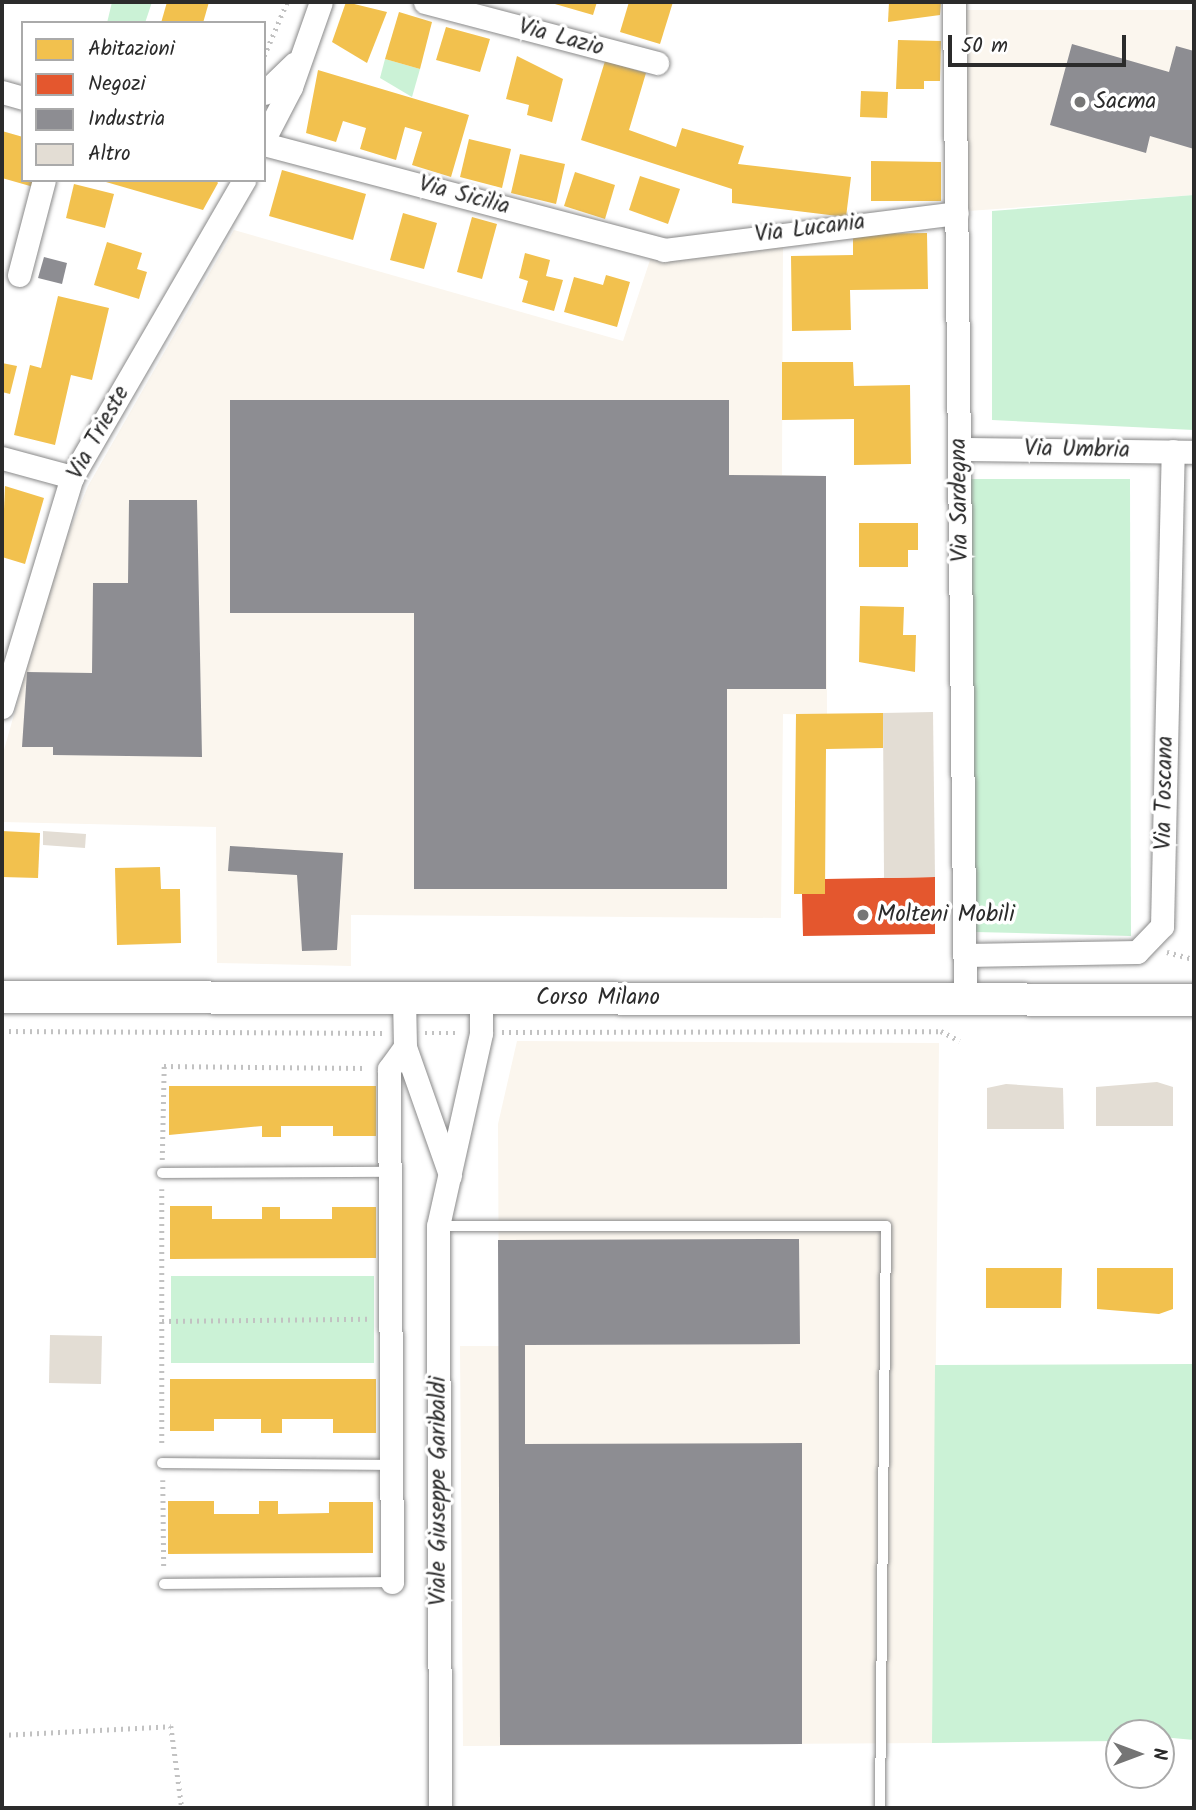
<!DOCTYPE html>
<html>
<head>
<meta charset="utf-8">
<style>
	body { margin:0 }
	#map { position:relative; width:1196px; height:1810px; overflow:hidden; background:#fff; font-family:Kalam,sans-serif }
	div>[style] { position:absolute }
	.built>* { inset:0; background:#fbf6ee }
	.green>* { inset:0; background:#cbf2d6 }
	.homes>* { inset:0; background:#f2c14e }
	.shops>* { inset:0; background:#e4572e }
	.industry>* { inset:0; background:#8d8d92 }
	.building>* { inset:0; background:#e3ddd4 }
	.path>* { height:4.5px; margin-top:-2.25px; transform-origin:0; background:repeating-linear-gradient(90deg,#c2c2c2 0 2px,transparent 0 7px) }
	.roads { filter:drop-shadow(0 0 2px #8a8a8a) drop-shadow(0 0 2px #8a8a8a) }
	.service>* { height:10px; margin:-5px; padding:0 5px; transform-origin:5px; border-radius:5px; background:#fff }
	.minor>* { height:23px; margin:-11.5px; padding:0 11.5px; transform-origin:11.5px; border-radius:11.5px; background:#fff }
	.secondary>* { height:32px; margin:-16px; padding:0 16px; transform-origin:16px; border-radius:16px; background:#fff }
	.dots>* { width:19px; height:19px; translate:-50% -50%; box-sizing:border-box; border:4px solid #fff; border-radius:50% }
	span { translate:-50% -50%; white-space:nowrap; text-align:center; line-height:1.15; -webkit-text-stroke:7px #fff; paint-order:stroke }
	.street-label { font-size:23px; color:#2b2b2b }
	.poi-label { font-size:23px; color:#2b2b2b }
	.left { translate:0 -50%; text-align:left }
	.frame { position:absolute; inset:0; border:4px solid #2b2b2b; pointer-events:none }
	.legend { position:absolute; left:21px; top:21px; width:245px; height:161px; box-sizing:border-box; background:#fff; border:2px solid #aaa; margin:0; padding:9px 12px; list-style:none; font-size:21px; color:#2b2b2b }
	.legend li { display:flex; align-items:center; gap:14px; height:35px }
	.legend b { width:35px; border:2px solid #aaa }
	.north { position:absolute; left:1105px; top:1719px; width:70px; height:70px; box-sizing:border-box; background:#fff; border:2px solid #aaa; border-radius:50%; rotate:90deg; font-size:19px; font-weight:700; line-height:28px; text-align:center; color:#2b2b2b }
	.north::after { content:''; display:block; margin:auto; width:24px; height:32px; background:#757575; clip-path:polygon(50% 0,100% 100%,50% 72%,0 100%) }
	.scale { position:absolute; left:948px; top:35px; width:178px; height:32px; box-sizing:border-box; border:4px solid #2b2b2b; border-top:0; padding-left:9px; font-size:21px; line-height:24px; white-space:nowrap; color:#2b2b2b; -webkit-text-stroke:5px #fff; paint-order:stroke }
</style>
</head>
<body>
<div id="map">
	<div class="built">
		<i style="clip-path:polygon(964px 10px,1194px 10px,1194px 195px,968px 211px)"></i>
		<i style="clip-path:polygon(234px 230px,623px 341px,651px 257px,783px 241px,782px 475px,826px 476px,827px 715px,783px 714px,781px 918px,351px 915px,351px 966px,217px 963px,216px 827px,2px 822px,2px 757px,58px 559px,88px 486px)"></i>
		<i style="clip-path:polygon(517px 1041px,939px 1043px,932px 1743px,463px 1746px,460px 1346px,499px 1346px,498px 1124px)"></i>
	</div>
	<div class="green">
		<i style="clip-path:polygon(112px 2px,152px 2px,145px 23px,107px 23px)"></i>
		<i style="clip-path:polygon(385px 59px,420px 69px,412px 97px,380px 78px)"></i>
		<i style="clip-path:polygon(1194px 195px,1194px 430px,992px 420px,992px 211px)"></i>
		<i style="clip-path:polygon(971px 479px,1130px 479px,1131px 936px,975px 932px)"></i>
		<i style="clip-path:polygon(171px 1276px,374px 1276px,374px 1363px,171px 1363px)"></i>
		<i style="clip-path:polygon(1194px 1364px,1194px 1740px,1119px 1733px,1119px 1741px,932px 1743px,935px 1365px)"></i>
	</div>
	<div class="homes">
		<i style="clip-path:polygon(167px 2px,209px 2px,203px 23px,161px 23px)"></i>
		<i style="clip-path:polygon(346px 2px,387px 12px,367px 63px,332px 42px)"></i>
		<i style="clip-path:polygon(548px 2px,597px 2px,593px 15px)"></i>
		<i style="clip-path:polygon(629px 2px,673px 2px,660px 44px,620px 32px)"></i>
		<i style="clip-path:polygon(889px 2px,941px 2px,940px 15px,888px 22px)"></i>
		<i style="clip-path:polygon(399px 12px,432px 22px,420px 69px,385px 59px)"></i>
		<i style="clip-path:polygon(446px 27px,490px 39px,480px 72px,436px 60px)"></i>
		<i style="clip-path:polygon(898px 40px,941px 41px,940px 81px,924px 81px,924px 89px,896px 89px)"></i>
		<i style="clip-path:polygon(517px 56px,563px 79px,552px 122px,527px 115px,529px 105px,506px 99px)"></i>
		<i style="clip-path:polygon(605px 61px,646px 73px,629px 130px,676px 147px,682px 128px,744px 146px,738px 164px,851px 177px,846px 217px,732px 203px,732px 189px,581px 140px)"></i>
		<i style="clip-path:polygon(318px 70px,469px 115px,451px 177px,412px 165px,422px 132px,405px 127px,396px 160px,360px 149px,366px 128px,343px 121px,336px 142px,306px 133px)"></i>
		<i style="clip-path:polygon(861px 91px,888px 92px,887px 118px,860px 117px)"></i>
		<i style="clip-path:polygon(2px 131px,23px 137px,23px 180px,39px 180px,37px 188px,2px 178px)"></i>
		<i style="clip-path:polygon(469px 139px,511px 149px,502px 188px,460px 177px)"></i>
		<i style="clip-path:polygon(520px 154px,565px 164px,556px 204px,511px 193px)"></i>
		<i style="clip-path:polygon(871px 161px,941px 162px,941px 201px,871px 201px)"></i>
		<i style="clip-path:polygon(282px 170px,366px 194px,353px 240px,269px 216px)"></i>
		<i style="clip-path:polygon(575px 172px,615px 185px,605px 219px,564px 206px)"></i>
		<i style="clip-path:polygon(640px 176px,680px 189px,668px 224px,629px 210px)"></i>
		<i style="clip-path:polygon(99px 180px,216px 180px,218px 183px,203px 210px)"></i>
		<i style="clip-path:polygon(74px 184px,114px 194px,105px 228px,66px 218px)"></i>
		<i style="clip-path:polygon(403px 213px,437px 223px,424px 269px,390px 260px)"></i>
		<i style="clip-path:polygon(472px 217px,497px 224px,482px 279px,457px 272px)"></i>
		<i style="clip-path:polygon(927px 233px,928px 289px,850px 290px,851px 330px,792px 331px,791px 256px,853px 255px,853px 234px)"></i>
		<i style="clip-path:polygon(107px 242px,142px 253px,137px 269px,147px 272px,139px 299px,94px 285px)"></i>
		<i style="clip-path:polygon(525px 253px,550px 260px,546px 276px,563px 280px,554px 311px,522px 302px,528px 281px,519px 278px)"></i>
		<i style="clip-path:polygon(606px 275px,630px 282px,617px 327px,564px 312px,574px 277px,603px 285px)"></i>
		<i style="clip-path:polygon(58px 296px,109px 308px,92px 380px,71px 375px,55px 445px,14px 435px,30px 365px,41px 368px)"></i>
		<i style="clip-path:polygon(782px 362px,853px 362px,854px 386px,910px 385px,911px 464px,854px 465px,854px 419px,782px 420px)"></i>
		<i style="clip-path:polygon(2px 363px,17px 366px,10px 394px,2px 392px)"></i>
		<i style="clip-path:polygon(5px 486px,44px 498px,25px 564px,2px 557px)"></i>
		<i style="clip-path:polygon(859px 523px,918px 523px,918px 550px,908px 550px,908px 567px,859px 567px)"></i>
		<i style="clip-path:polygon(860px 606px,904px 607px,903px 635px,916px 635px,915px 672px,859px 662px)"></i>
		<i style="clip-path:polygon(883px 713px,883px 748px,826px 749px,825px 894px,794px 894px,796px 714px)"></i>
		<i style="clip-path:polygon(2px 831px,40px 833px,38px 878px,2px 877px)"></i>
		<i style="clip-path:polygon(160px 867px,161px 889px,180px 889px,181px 943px,117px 945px,115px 868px)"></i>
		<i style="clip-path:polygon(169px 1086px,376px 1086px,376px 1136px,333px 1136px,333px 1126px,281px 1126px,281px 1137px,262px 1137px,262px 1126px,169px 1135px)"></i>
		<i style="clip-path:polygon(170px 1206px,212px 1206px,212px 1219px,262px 1219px,262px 1207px,280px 1207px,280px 1219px,332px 1219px,332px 1207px,376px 1207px,376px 1258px,170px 1259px)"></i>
		<i style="clip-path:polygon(986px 1268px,1062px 1268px,1061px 1308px,986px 1308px)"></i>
		<i style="clip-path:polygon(1097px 1268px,1173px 1268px,1173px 1309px,1159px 1314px,1097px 1309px)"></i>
		<i style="clip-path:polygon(170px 1379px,376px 1379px,376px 1433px,333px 1433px,333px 1419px,282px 1419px,282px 1433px,261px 1433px,261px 1419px,214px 1419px,214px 1431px,170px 1431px)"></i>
		<i style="clip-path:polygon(168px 1501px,214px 1501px,214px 1514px,259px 1514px,259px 1501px,278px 1501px,278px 1514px,329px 1513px,329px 1502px,373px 1502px,373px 1553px,168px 1554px)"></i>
	</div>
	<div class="shops">
		<i style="clip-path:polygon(935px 877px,935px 934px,803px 936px,802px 894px,825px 894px,825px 879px)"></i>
	</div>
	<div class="industry">
		<i style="clip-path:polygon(1072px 44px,1169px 72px,1176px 46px,1194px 51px,1194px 149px,1150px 136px,1146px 153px,1050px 125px)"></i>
		<i style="clip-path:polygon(44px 257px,67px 263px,62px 284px,38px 278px)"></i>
		<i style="clip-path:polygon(230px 400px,729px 400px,729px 475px,826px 476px,826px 689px,727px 689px,727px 889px,414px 889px,414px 613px,230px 613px)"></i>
		<i style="clip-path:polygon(129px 500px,197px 500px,202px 757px,53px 755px,53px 747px,22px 747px,27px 672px,92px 673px,93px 583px,128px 583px)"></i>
		<i style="clip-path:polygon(230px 846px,343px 853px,337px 950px,302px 951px,297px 875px,228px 871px)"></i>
		<i style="clip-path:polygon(799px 1239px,800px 1344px,525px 1345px,525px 1444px,802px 1443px,802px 1744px,500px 1745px,498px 1240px)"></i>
	</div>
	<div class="building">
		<i style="clip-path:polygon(933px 712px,935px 877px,884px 878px,883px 713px)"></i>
		<i style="clip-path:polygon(43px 831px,86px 834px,85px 848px,43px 845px)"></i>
		<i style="clip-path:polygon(1157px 1082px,1173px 1087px,1173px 1126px,1096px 1126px,1096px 1087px)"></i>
		<i style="clip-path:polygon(1006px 1084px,1063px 1088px,1064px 1129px,987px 1129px,987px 1088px)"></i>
		<i style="clip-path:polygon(50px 1335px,102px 1336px,101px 1384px,49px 1383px)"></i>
	</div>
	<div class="path">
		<i style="left:264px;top:56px;width:59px;rotate:-66.9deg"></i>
		<i style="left:1167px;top:952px;width:28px;rotate:15deg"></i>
		<i style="left:2px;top:1031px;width:383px;rotate:0.3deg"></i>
		<i style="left:502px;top:1032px;width:439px;rotate:-0.1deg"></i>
		<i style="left:941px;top:1031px;width:21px;rotate:28deg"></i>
		<i style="left:425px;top:1033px;width:33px"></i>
		<i style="left:162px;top:1160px;width:94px;rotate:-88.8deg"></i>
		<i style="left:164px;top:1066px;width:202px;rotate:0.6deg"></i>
		<i style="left:162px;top:1189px;width:258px;rotate:90deg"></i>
		<i style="left:162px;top:1321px;width:206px;rotate:-0.6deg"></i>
		<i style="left:163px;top:1480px;width:89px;rotate:89.4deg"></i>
		<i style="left:2px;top:1735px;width:169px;rotate:-3deg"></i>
		<i style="left:171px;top:1726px;width:83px;rotate:82.4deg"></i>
	</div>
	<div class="roads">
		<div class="service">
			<i style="left:162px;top:1173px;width:228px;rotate:-0.3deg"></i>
			<i style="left:438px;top:1226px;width:448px"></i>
			<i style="left:886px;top:1226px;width:582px;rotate:90.59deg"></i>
			<i style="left:162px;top:1463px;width:230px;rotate:0.5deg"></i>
			<i style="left:164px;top:1584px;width:228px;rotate:-0.5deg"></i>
		</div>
		<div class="minor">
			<i style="left:425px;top:2px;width:240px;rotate:14.7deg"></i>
			<i style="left:954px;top:2px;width:997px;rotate:89.37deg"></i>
			<i style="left:2px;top:92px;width:22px;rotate:16deg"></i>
			<i style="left:264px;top:93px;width:42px;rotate:-44deg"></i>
			<i style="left:264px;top:139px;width:59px;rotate:-62.6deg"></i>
			<i style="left:291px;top:87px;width:90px;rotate:-70.6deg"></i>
			<i style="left:264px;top:144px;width:414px;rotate:14.8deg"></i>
			<i style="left:664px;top:250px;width:295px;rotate:-7.2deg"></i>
			<i style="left:19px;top:275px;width:98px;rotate:-75.3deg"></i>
			<i style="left:959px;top:449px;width:235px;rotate:0.7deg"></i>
			<i style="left:2px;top:458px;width:73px;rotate:15.2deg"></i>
			<i style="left:2px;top:707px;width:240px;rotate:-73.1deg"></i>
			<i style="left:72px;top:477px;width:343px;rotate:-59.9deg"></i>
			<i style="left:965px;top:955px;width:172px;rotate:-1deg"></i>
			<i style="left:1137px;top:952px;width:36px;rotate:-46deg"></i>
			<i style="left:1162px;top:926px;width:475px;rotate:-88.7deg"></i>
			<i style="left:404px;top:998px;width:49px;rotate:88.8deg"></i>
			<i style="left:405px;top:1047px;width:136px;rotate:70.6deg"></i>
			<i style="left:392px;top:1582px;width:513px;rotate:-90.34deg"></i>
			<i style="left:389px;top:1069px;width:27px;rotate:-54deg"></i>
			<i style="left:440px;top:1808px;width:582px;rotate:-90.2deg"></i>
			<i style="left:438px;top:1226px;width:198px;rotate:-77.4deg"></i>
			<i style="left:481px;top:1033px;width:35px;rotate:-90deg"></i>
		</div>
		<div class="secondary">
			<i style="left:2px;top:997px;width:1192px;rotate:0.14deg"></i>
		</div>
	</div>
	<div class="dots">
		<i style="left:1080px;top:102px;background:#757575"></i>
		<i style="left:863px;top:915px;background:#757575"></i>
	</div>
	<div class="street-label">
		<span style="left:561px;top:38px;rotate:15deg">Via Lazio</span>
		<span style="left:464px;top:196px;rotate:15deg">Via Sicilia</span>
		<span style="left:810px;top:229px;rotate:-7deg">Via Lucania</span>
		<span style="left:99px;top:433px;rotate:-61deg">Via Trieste</span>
		<span style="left:1077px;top:450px;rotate:1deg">Via Umbria</span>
		<span style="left:960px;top:500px;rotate:-91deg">Via Sardegna</span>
		<span style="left:1165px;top:793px;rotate:-89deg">Via Toscana</span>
		<span style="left:598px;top:998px">Corso Milano</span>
		<span style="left:439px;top:1491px;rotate:-90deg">Viale Giuseppe Garibaldi</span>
	</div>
	<div class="poi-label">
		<span class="left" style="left:1094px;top:102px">Sacma</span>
		<span class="left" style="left:877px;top:915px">Molteni Mobili</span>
	</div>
	<div class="frame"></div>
	<ul class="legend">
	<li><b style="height:19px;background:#f2c14e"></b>Abitazioni</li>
	<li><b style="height:19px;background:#e4572e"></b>Negozi</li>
	<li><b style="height:19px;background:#8d8d92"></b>Industria</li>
	<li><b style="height:19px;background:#e3ddd4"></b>Altro</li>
	</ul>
	<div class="north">N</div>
	<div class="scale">50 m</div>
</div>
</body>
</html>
